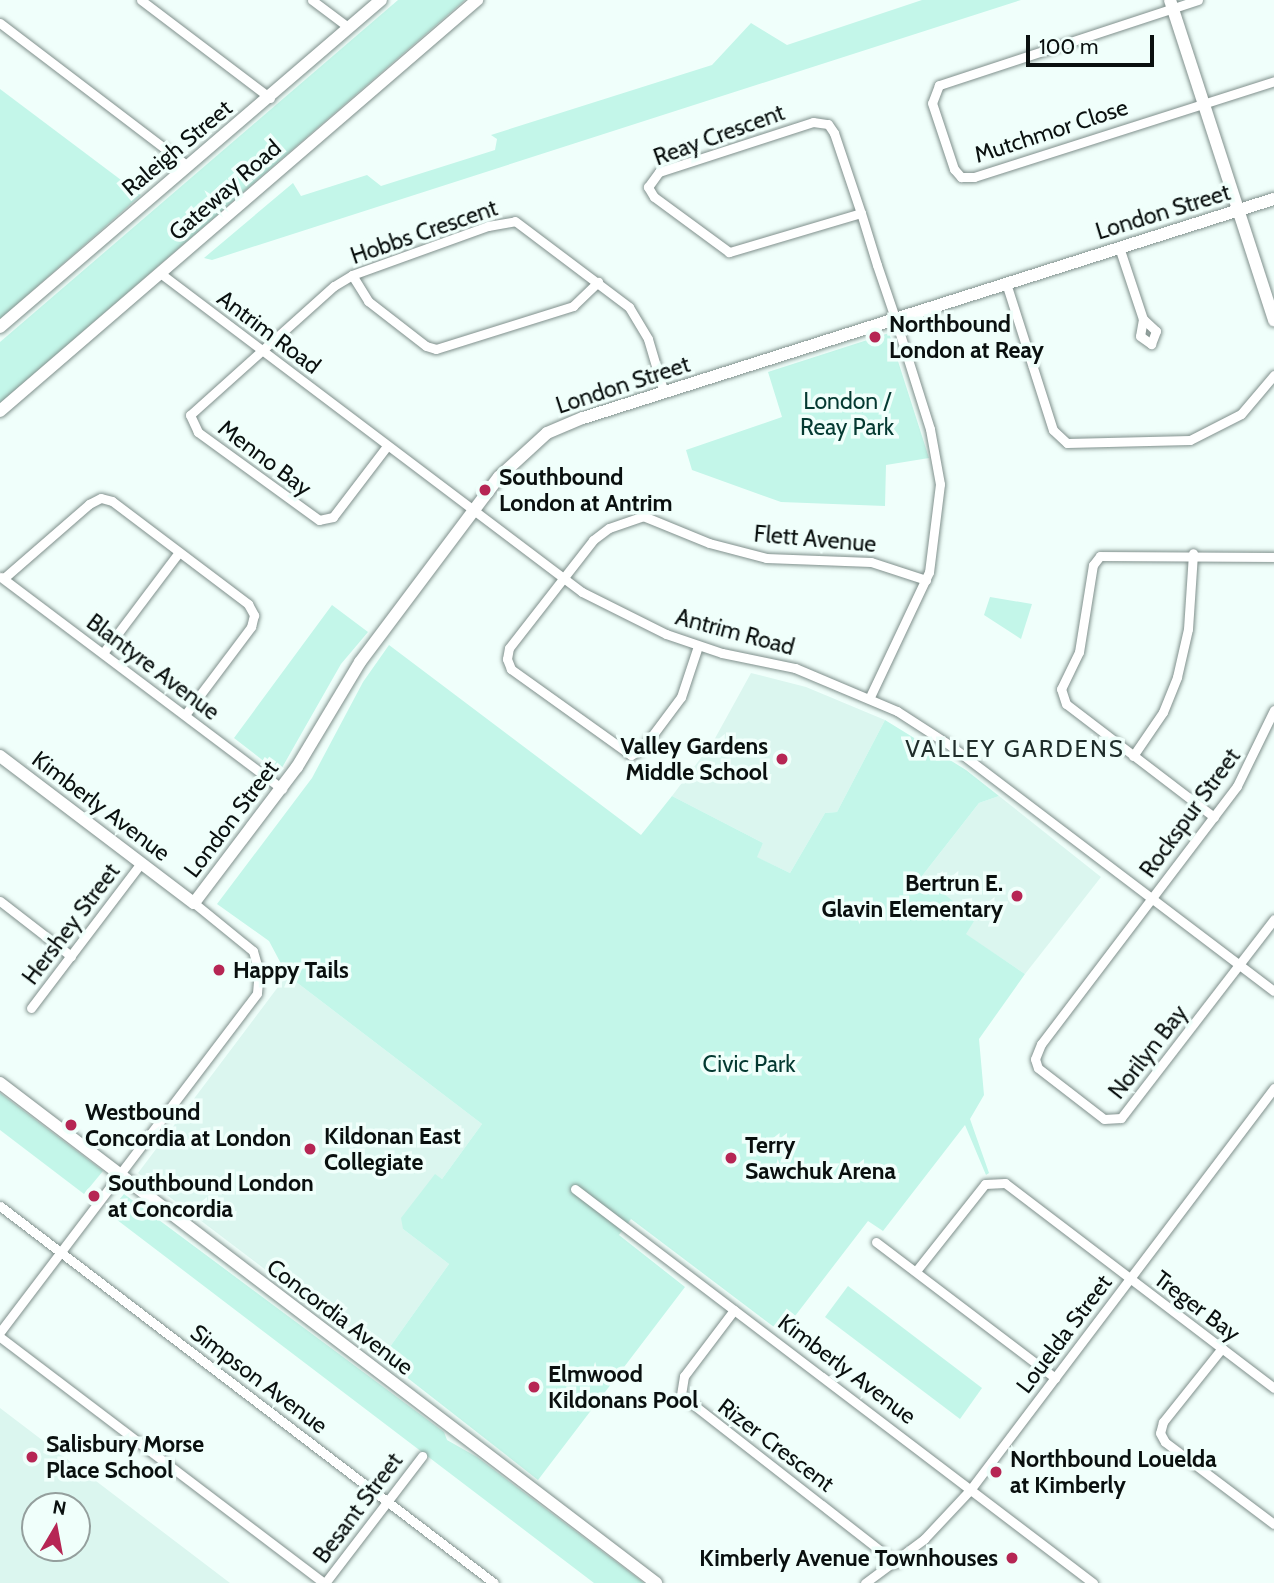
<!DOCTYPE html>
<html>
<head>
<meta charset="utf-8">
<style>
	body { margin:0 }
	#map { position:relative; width:1274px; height:1583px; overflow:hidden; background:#f0fffb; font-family:Cabin,sans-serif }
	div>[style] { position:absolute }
	.built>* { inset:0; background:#dbf6ef }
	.green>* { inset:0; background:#c3f6e9 }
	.roads { filter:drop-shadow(0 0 2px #80908c) drop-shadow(0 0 2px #80908c) }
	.street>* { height:9px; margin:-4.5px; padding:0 4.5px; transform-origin:4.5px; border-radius:4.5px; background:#fff }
	.secondary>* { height:12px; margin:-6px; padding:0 6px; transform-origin:6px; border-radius:6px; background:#fff }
	.dots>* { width:19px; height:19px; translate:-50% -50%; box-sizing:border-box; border:4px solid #f0fffb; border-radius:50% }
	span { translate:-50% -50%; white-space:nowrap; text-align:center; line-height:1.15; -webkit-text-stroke:7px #f0fffb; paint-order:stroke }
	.street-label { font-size:23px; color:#0a100f }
	.poi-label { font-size:23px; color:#0a100f; font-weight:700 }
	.left { translate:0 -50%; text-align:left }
	.right { translate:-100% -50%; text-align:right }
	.park-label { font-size:23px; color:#043931 }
	.neighbourhood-label { font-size:24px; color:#1f2d2a; letter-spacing:2px }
	.north { position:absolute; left:21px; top:1492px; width:70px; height:70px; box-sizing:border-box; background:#f0fffb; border:2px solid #949f9d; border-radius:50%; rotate:10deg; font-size:19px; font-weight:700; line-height:28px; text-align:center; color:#0a100f }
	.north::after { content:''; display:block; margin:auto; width:24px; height:32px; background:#b62654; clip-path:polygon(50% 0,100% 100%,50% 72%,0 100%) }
	.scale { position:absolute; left:1026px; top:35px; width:128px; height:32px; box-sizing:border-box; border:4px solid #0a100f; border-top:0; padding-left:9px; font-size:21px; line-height:24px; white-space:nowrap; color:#0a100f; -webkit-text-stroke:5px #f0fffb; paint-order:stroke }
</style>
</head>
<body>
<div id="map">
	<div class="built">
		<i style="clip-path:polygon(751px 673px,806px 687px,885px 720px,837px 812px,825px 813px,790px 873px,756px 857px,763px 843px,672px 796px,713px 742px)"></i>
		<i style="clip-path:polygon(999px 796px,1101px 877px,1025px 974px,965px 934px,922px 876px,979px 803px)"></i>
		<i style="clip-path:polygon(287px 975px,482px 1124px,442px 1179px,436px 1176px,403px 1229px,449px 1264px,382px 1358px,138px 1173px)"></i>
		<i style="clip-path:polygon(evenodd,0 1408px,230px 1583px,0 1583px,0 1408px,35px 1506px,77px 1506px,77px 1548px,35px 1548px,35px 1506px)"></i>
	</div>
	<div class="green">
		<i style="clip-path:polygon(398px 0,465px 0,0 403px,0 342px)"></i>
		<i style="clip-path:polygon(922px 0,1021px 0,212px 260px,204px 258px,293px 183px,301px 196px,367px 175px,381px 186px,495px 150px,497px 139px,491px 135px,712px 65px,751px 23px,787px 45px)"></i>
		<i style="clip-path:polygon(0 89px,141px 195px,0 319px)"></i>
		<i style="clip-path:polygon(889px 333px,929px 458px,886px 465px,885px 506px,781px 502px,692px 470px,686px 450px,782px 417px,768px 372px)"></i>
		<i style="clip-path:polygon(990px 597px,1032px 604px,1021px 639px,984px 615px)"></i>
		<i style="clip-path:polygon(332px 605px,368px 632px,341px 664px,279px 773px,234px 738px)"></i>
		<i style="clip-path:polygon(389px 645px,641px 835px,672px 796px,763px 843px,757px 857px,790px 873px,825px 813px,837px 812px,885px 720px,966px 770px,999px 796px,979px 803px,922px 876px,970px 915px,974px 921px,966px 934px,1025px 974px,979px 1039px,984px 1095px,970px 1119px,989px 1173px,986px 1175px,965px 1125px,883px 1231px,868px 1221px,782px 1333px,631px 1219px,619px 1235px,685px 1287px,538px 1480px,382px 1358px,449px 1264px,403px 1229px,401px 1218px,435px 1174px,442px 1179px,482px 1124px,287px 975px,269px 941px,217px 904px,312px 778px,363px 682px)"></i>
		<i style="clip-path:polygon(0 1093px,103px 1171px,84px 1194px,0 1130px)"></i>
		<i style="clip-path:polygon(124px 1194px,444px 1432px,447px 1440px,477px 1457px,644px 1583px,594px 1583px,108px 1213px)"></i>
		<i style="clip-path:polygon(848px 1286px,982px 1388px,960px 1419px,825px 1317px)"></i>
	</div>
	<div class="roads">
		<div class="street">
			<i style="left:141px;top:0;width:162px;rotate:37.2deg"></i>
			<i style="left:312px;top:0;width:45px;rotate:36.9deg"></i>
			<i style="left:1198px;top:0;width:273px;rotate:161.8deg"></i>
			<i style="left:939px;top:85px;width:19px;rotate:111deg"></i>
			<i style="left:932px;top:103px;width:70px;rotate:71.6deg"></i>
			<i style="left:954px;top:169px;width:11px;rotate:49deg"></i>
			<i style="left:961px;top:177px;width:13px"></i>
			<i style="left:974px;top:177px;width:315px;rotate:-17.7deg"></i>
			<i style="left:0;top:23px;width:236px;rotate:37.3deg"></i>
			<i style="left:861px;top:213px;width:138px;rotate:163.5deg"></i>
			<i style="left:729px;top:252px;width:93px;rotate:-143.7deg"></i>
			<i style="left:654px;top:197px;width:12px;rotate:-121deg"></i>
			<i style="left:648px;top:187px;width:19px;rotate:-54deg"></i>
			<i style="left:659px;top:172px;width:162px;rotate:-18deg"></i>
			<i style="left:813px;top:122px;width:15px;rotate:8deg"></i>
			<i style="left:828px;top:124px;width:11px;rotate:56deg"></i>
			<i style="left:834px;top:133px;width:84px;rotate:71.4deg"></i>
			<i style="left:861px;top:213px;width:54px;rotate:72.9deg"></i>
			<i style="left:877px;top:265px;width:56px;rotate:71.2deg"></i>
			<i style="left:895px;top:318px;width:116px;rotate:72.5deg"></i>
			<i style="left:930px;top:429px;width:56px;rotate:79.7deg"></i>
			<i style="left:940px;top:484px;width:89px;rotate:97.1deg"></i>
			<i style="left:929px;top:572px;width:138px;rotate:115.3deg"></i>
			<i style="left:1119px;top:247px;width:76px;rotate:71.6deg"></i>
			<i style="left:1143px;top:319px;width:17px;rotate:100deg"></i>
			<i style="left:1140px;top:336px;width:14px;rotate:36deg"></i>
			<i style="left:1151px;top:344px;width:14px;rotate:-69deg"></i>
			<i style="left:1156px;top:331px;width:18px;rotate:-137deg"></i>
			<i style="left:160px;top:273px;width:529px;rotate:37.09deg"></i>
			<i style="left:582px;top:592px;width:94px;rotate:26.6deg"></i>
			<i style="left:666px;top:634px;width:59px;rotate:18.7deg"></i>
			<i style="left:722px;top:653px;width:75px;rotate:11.6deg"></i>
			<i style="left:795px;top:668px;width:111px;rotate:22.9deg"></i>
			<i style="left:897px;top:711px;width:64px;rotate:32.9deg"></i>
			<i style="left:951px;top:746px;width:405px;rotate:37.2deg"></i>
			<i style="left:352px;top:275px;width:31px;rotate:58deg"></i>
			<i style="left:368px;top:301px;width:73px;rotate:37.8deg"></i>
			<i style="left:426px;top:346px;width:10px;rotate:17deg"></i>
			<i style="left:436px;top:349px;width:144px;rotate:-17.4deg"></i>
			<i style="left:573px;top:306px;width:35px;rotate:-44deg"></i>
			<i style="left:1006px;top:283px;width:154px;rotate:72.3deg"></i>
			<i style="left:1053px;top:430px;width:19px;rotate:43deg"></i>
			<i style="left:1067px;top:443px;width:123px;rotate:-1.4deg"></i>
			<i style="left:1190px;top:440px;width:57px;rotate:-27deg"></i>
			<i style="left:1241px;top:414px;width:51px;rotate:-49.8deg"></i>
			<i style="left:387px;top:446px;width:89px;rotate:127.3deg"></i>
			<i style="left:333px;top:517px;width:14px;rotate:168deg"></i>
			<i style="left:319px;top:520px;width:150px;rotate:-144deg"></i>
			<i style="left:198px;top:432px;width:19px;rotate:-115deg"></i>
			<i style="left:190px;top:415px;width:193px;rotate:-41.9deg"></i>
			<i style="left:334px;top:286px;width:21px;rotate:-31deg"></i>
			<i style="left:352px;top:275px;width:145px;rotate:-19.8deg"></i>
			<i style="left:488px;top:226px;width:27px;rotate:-10deg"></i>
			<i style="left:515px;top:221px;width:143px;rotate:37deg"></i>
			<i style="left:629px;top:307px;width:37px;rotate:59deg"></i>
			<i style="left:648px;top:339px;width:56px;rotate:73.5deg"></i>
			<i style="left:1px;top:577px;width:352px;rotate:37deg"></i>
			<i style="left:4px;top:578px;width:113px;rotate:-41deg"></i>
			<i style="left:89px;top:504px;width:13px;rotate:-27deg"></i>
			<i style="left:101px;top:498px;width:11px;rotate:15deg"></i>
			<i style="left:112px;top:501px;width:171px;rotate:37.1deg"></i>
			<i style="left:248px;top:604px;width:13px;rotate:61deg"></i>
			<i style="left:254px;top:615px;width:12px;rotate:104deg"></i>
			<i style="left:251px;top:627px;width:110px;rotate:126.9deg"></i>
			<i style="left:698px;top:646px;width:54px;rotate:108.4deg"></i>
			<i style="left:681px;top:697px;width:64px;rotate:126.7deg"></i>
			<i style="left:643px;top:748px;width:14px;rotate:150deg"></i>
			<i style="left:631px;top:755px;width:148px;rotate:-144.4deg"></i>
			<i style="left:511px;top:669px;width:11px;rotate:-112deg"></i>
			<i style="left:507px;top:659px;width:11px;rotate:-80deg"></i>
			<i style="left:509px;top:648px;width:137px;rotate:-52.1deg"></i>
			<i style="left:593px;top:540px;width:20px;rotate:-37deg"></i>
			<i style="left:609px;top:528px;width:36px;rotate:-19deg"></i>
			<i style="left:643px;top:516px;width:71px;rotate:22.2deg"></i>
			<i style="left:709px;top:543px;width:59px;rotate:14.7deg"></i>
			<i style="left:766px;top:558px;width:105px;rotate:2.2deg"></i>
			<i style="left:871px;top:562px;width:58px;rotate:18.1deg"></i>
			<i style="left:103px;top:653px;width:126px;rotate:-53deg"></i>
			<i style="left:1274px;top:710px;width:85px;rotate:116deg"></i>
			<i style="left:1237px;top:786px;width:324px;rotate:127.2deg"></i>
			<i style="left:1041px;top:1044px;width:16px;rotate:112deg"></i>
			<i style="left:1035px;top:1059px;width:9px;rotate:72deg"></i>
			<i style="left:1038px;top:1068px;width:83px;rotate:37.7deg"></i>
			<i style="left:1104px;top:1119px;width:17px;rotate:-3deg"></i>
			<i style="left:1121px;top:1118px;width:251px;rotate:-52.4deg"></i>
			<i style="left:1133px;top:756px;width:53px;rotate:-55.7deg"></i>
			<i style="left:1163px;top:712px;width:38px;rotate:-68deg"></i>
			<i style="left:1177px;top:677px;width:49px;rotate:-77.1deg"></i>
			<i style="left:1188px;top:629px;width:76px;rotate:-86.2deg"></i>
			<i style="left:1214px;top:817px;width:186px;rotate:-142.6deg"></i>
			<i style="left:1066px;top:704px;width:16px;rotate:-108deg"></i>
			<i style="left:1061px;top:689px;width:41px;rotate:-64.1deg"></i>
			<i style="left:1079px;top:652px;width:88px;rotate:-80.9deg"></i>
			<i style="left:1093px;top:565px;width:11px;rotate:-52deg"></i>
			<i style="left:1100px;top:556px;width:174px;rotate:0.3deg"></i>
			<i style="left:0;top:901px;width:90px;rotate:37.8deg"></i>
			<i style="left:31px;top:1008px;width:182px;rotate:-52.8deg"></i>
			<i style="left:575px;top:1189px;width:651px;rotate:37.26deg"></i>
			<i style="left:0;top:1206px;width:621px;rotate:37.35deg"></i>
			<i style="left:876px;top:1242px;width:225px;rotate:37.2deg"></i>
			<i style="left:916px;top:1271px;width:111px;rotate:-51.6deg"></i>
			<i style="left:985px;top:1184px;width:20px;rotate:-3deg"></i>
			<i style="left:1005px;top:1183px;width:338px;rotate:37.3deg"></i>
			<i style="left:734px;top:1310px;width:83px;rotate:127.1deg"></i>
			<i style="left:684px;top:1376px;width:19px;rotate:99deg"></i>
			<i style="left:681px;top:1395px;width:273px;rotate:38deg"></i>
			<i style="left:0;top:1332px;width:425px;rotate:-52.8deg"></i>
			<i style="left:257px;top:993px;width:21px;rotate:-85deg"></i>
			<i style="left:259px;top:972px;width:22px;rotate:-106deg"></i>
			<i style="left:253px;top:951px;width:76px;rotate:-140.9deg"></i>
			<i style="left:0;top:1337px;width:407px;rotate:37.2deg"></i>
			<i style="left:1222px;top:1348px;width:95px;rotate:128.6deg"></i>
			<i style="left:1163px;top:1422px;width:11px;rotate:105deg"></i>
			<i style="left:1160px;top:1433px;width:10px;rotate:61deg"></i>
			<i style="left:1165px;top:1442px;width:136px;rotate:37deg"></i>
			<i style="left:325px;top:1583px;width:160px;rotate:-52.6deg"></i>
			<i style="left:865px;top:1583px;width:74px;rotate:-36.7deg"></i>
			<i style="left:924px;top:1539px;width:67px;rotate:-46.8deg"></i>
			<i style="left:970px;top:1490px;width:504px;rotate:-52.9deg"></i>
		</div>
		<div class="secondary">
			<i style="left:1170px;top:0;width:337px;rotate:72deg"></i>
			<i style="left:0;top:327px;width:502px;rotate:-40.64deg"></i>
			<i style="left:0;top:411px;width:630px;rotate:-40.75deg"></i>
			<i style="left:0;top:756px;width:243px;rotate:37.2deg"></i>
			<i style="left:194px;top:903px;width:171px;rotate:-52.9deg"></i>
			<i style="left:297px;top:767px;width:122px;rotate:-59deg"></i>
			<i style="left:360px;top:662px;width:231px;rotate:-53.1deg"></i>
			<i style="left:499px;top:477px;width:65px;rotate:-42.5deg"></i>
			<i style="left:547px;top:433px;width:39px;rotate:-23deg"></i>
			<i style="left:583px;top:418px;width:725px;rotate:-17.59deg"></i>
			<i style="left:0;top:1083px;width:825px;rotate:37.31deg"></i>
		</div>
	</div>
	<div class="dots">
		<i style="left:875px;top:337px;background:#b62654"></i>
		<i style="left:485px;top:490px;background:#b62654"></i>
		<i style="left:782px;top:759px;background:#b62654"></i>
		<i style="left:1017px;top:896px;background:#b62654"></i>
		<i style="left:219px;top:970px;background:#b62654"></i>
		<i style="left:71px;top:1125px;background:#b62654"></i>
		<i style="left:310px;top:1149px;background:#b62654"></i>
		<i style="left:731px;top:1158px;background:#b62654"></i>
		<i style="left:94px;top:1196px;background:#b62654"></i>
		<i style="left:534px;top:1387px;background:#b62654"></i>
		<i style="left:32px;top:1457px;background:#b62654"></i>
		<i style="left:996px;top:1472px;background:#b62654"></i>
		<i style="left:1012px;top:1558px;background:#b62654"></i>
	</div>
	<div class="street-label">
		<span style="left:1051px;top:131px;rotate:-18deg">Mutchmor Close</span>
		<span style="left:719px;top:135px;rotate:-20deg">Reay Crescent</span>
		<span style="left:177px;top:148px;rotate:-40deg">Raleigh Street</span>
		<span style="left:225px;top:190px;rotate:-41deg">Gateway Road</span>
		<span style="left:1163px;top:212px;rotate:-17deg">London Street</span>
		<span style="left:424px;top:232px;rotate:-19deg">Hobbs Crescent</span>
		<span style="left:269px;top:332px;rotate:37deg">Antrim Road</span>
		<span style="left:623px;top:385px;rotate:-18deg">London Street</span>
		<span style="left:265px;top:458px;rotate:37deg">Menno Bay</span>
		<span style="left:815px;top:539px;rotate:5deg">Flett Avenue</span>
		<span style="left:735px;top:632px;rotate:15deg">Antrim Road</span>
		<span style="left:153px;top:667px;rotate:37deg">Blantyre Avenue</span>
		<span style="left:101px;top:806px;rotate:37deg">Kimberly Avenue</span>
		<span style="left:1190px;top:813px;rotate:-54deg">Rockspur Street</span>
		<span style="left:231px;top:819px;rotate:-53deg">London Street</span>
		<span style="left:71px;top:924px;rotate:-53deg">Hershey Street</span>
		<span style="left:1148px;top:1052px;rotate:-52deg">Norilyn Bay</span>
		<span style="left:1197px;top:1306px;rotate:37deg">Treger Bay</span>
		<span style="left:340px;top:1317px;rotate:37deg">Concordia Avenue</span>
		<span style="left:1064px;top:1334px;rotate:-53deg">Louelda Street</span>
		<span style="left:847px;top:1369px;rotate:37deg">Kimberly Avenue</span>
		<span style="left:259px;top:1379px;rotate:37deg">Simpson Avenue</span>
		<span style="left:776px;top:1445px;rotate:37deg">Rizer Crescent</span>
		<span style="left:358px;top:1508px;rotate:-53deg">Besant Street</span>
	</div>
	<div class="poi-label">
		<span class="left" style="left:889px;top:337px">Northbound<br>London at Reay</span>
		<span class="left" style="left:499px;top:490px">Southbound<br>London at Antrim</span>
		<span class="right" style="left:768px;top:759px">Valley Gardens<br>Middle School</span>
		<span class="right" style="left:1003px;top:896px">Bertrun E.<br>Glavin Elementary</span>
		<span class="left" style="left:233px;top:970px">Happy Tails</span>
		<span class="left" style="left:85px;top:1125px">Westbound<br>Concordia at London</span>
		<span class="left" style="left:324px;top:1149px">Kildonan East<br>Collegiate</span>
		<span class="left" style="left:745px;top:1158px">Terry<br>Sawchuk Arena</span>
		<span class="left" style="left:108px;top:1196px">Southbound London<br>at Concordia</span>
		<span class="left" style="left:548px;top:1387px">Elmwood<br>Kildonans Pool</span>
		<span class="left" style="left:46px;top:1457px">Salisbury Morse<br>Place School</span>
		<span class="left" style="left:1010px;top:1472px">Northbound Louelda<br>at Kimberly</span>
		<span class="right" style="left:998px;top:1558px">Kimberly Avenue Townhouses</span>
	</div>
	<div class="park-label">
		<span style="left:847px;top:414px">London /<br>Reay Park</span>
		<span style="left:749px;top:1064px">Civic Park</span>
	</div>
	<div class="neighbourhood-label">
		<span style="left:1015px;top:749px">VALLEY GARDENS</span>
	</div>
	<div class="north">N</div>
	<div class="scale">100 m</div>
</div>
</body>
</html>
